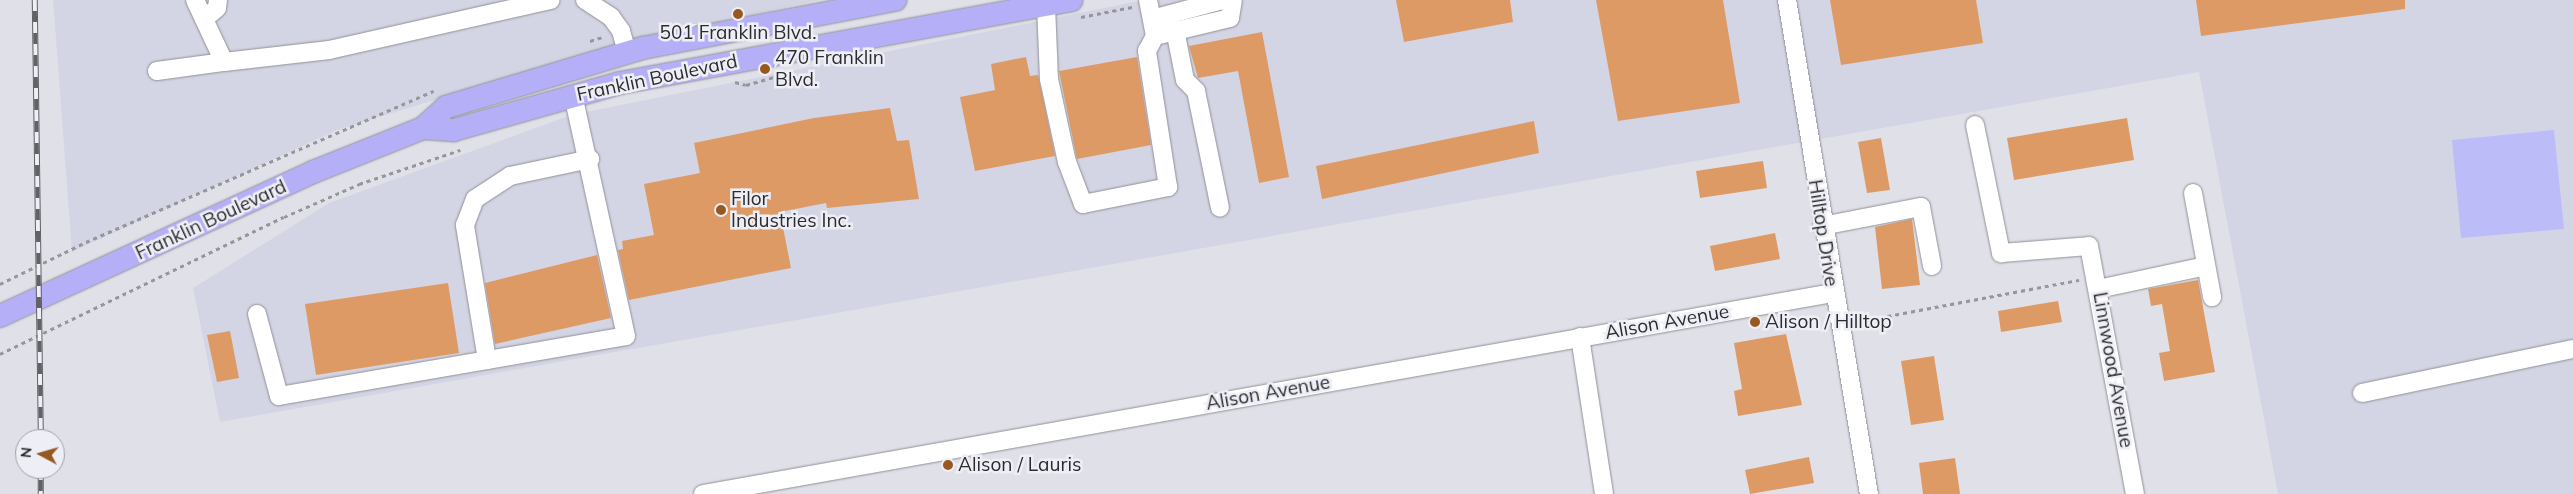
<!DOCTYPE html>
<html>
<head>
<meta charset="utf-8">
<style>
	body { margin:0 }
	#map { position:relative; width:2573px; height:494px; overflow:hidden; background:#e0e1e8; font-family:Mulish,sans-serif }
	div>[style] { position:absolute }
	.built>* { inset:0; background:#d4d5e4 }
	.green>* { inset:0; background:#bcbcf9 }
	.building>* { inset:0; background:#de9a65 }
	.path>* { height:3px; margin-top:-1.5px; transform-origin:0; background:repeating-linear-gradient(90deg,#96969c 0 4px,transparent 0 8px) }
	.roads { filter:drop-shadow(0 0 1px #909098) drop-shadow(0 0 1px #909098) }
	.minor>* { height:18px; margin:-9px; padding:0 9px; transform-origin:9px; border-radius:9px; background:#fff }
	.major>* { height:22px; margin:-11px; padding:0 11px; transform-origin:11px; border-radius:11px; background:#b5aff7 }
	.rail>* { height:5.5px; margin-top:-2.75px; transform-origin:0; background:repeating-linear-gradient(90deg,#eeeef6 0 11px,#626266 0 22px); box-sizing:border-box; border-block:1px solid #626266 }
	.dots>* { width:14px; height:14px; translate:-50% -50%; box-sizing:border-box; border:2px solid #eeeef6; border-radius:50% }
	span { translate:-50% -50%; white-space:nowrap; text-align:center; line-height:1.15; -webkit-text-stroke:5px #eeeef6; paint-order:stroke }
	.poi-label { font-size:19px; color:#2c2c2f }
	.left { translate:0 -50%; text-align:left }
	.street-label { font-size:19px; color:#2c2c2f }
	.north { position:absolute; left:15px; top:429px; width:50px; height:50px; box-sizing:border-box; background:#eeeef6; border:1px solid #a0a0a6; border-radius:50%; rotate:276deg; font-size:14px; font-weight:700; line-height:20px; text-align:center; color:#2c2c2f }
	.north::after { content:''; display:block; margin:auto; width:18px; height:22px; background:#985921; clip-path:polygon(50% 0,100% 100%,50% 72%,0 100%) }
</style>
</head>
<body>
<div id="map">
	<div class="built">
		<i style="clip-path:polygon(53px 0,820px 0,617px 44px,337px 130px,72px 252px)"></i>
		<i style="clip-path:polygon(1144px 0,2573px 0,2573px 494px,2278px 494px,2199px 72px,220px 422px,193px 288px,329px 203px,571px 115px)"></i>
	</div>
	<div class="green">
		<i style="clip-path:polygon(2554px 130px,2564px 229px,2461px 238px,2452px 140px)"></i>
	</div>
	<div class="building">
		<i style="clip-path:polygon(1396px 0,1510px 0,1513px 22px,1404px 42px)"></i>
		<i style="clip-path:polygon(1596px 0,1723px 0,1740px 103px,1618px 121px)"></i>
		<i style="clip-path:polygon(1830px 0,1976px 0,1983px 43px,1841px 65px)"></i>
		<i style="clip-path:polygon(2196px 0,2405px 0,2405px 9px,2201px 36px)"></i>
		<i style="clip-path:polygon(1262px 32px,1289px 177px,1259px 183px,1238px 71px,1198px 78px,1189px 46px)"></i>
		<i style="clip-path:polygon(1026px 57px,1030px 76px,1038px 75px,1055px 156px,975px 171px,960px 97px,995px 90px,991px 64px)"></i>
		<i style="clip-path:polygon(1137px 57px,1151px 145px,1077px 159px,1059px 71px)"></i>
		<i style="clip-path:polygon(890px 108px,897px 141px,909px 140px,919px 199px,827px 208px,826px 203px,780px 212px,791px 268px,629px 300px,618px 250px,623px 249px,622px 241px,654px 235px,644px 184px,700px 173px,694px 143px,814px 118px)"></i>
		<i style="clip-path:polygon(2127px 118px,2134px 160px,2014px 180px,2007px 138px)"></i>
		<i style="clip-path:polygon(1534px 121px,1539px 153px,1322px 199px,1316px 166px)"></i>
		<i style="clip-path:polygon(1881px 138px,1890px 190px,1867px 193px,1858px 142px)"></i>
		<i style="clip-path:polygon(1763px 161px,1767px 188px,1700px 198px,1696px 171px)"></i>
		<i style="clip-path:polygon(1912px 219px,1920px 285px,1882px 289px,1875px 227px)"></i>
		<i style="clip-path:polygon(1775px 233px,1780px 259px,1715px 271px,1710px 246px)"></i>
		<i style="clip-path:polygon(597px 255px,611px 318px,495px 344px,485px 283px)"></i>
		<i style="clip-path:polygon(2198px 280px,2215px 372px,2164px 381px,2159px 353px,2170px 351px,2162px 304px,2151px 306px,2148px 289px)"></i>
		<i style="clip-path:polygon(448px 283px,459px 353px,316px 375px,305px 304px)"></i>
		<i style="clip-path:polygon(2058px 301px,2062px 322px,2001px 332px,1998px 311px)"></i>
		<i style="clip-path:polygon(230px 331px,239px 378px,217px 382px,207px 335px)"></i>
		<i style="clip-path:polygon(1786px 334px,1802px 405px,1738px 416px,1734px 391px,1742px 389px,1734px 343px)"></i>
		<i style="clip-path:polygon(1934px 356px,1944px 420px,1911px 425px,1901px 361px)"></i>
		<i style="clip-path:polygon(1809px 457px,1814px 483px,1750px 494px,1745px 470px)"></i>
		<i style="clip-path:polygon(1955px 458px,1960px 494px,1923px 494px,1919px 463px)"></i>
	</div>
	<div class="path">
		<i style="left:1081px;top:17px;width:52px;rotate:-11.1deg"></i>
		<i style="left:590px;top:41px;width:16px;rotate:-18deg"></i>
		<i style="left:735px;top:82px;width:11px;rotate:15deg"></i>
		<i style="left:746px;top:85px;width:36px;rotate:-16deg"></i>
		<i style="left:0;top:284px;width:96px;rotate:-26deg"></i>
		<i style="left:86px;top:242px;width:379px;rotate:-23.5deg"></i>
		<i style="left:1856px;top:322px;width:227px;rotate:-10.7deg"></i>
		<i style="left:0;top:354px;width:315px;rotate:-25.8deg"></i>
		<i style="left:284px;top:217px;width:82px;rotate:-23.7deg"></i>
		<i style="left:359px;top:184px;width:107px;rotate:-18.6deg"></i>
	</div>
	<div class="roads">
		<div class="minor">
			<i style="left:195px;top:0;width:68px;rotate:64.9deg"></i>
			<i style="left:224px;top:62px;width:106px;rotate:-6.5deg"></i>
			<i style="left:329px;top:50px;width:227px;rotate:-12.7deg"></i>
			<i style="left:585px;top:0;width:31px;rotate:33deg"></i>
			<i style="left:611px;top:17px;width:17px;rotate:54deg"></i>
			<i style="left:621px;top:31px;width:22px;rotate:74deg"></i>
			<i style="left:1148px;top:0;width:37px;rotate:79deg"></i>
			<i style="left:1155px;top:36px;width:77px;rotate:-13.5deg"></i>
			<i style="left:1230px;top:18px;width:18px;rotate:-81deg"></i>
			<i style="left:1787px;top:0;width:501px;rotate:80.58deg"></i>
			<i style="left:1046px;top:5px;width:74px;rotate:87.7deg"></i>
			<i style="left:1049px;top:79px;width:85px;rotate:77.8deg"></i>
			<i style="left:1067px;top:162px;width:45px;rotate:69.1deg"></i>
			<i style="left:1083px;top:204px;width:87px;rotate:-11.3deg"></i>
			<i style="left:1168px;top:187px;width:138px;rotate:-98.8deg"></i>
			<i style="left:1147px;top:51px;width:17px;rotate:-62deg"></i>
			<i style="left:204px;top:19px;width:17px;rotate:-40deg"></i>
			<i style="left:217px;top:8px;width:8px;rotate:-83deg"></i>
			<i style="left:1152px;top:19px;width:73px;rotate:-15deg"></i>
			<i style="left:1175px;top:30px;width:51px;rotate:78.7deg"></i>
			<i style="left:1185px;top:80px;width:16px;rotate:45deg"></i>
			<i style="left:1196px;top:91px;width:119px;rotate:78.4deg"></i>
			<i style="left:157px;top:71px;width:68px;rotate:-7.7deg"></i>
			<i style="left:1975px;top:125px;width:131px;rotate:78.5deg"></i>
			<i style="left:2001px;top:253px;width:88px;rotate:-4.5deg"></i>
			<i style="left:2089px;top:246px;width:252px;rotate:79.5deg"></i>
			<i style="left:2193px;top:193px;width:106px;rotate:79.6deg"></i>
			<i style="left:1822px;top:226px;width:101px;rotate:-10.9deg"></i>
			<i style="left:1921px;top:207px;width:60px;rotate:79.4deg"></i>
			<i style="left:2098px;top:289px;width:110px;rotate:-12deg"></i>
			<i style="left:257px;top:314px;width:85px;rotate:75deg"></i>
			<i style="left:279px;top:396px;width:352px;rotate:-9.8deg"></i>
			<i style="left:626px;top:336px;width:247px;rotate:-102.4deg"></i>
			<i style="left:1580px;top:337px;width:159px;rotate:81.3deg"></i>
			<i style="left:487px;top:360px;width:137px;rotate:-99.3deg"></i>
			<i style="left:465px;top:225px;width:28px;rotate:-69deg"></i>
			<i style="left:475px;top:199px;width:42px;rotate:-33.3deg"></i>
			<i style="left:510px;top:176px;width:82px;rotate:-12deg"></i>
			<i style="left:2362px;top:393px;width:216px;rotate:-11.8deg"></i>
			<i style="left:703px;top:494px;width:1148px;rotate:-10.09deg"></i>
		</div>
		<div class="major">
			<i style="left:423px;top:128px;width:31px;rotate:4deg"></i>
			<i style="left:454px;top:130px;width:173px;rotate:-15.8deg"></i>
			<i style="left:620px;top:83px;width:459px;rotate:-10.4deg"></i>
			<i style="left:0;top:316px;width:345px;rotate:-24.7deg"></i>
			<i style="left:313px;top:172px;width:118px;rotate:-21.8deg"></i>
			<i style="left:423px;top:128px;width:31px;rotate:-42deg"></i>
			<i style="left:446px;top:107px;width:206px;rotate:-16.7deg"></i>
			<i style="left:643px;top:48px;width:257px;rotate:-10.8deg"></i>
		</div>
	</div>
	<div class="rail">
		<i style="left:35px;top:0;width:439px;rotate:89.2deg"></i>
		<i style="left:41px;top:469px;width:25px;rotate:90deg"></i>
	</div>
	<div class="dots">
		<i style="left:738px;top:14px;background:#985921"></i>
		<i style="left:765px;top:69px;background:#985921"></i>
		<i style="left:721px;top:210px;background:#985921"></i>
		<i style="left:1755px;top:322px;background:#985921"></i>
		<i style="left:948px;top:465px;background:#985921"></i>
	</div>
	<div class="poi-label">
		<span style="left:738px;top:33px">501 Franklin Blvd.</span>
		<span class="left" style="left:775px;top:69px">470 Franklin<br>Blvd.</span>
		<span class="left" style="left:731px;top:210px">Filor<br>Industries Inc.</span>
		<span class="left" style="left:1765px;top:322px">Alison / Hilltop</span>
		<span class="left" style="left:958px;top:465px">Alison / Lauris</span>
	</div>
	<div class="street-label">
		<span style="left:657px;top:78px;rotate:-12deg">Franklin Boulevard</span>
		<span style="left:211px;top:220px;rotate:-25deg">Franklin Boulevard</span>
		<span style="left:1823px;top:233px;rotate:81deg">Hilltop Drive</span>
		<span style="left:1667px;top:322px;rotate:-10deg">Alison Avenue</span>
		<span style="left:2113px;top:370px;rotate:80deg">Linnwood Avenue</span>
		<span style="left:1268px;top:393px;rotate:-10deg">Alison Avenue</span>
	</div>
	<div class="north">N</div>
</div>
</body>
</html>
